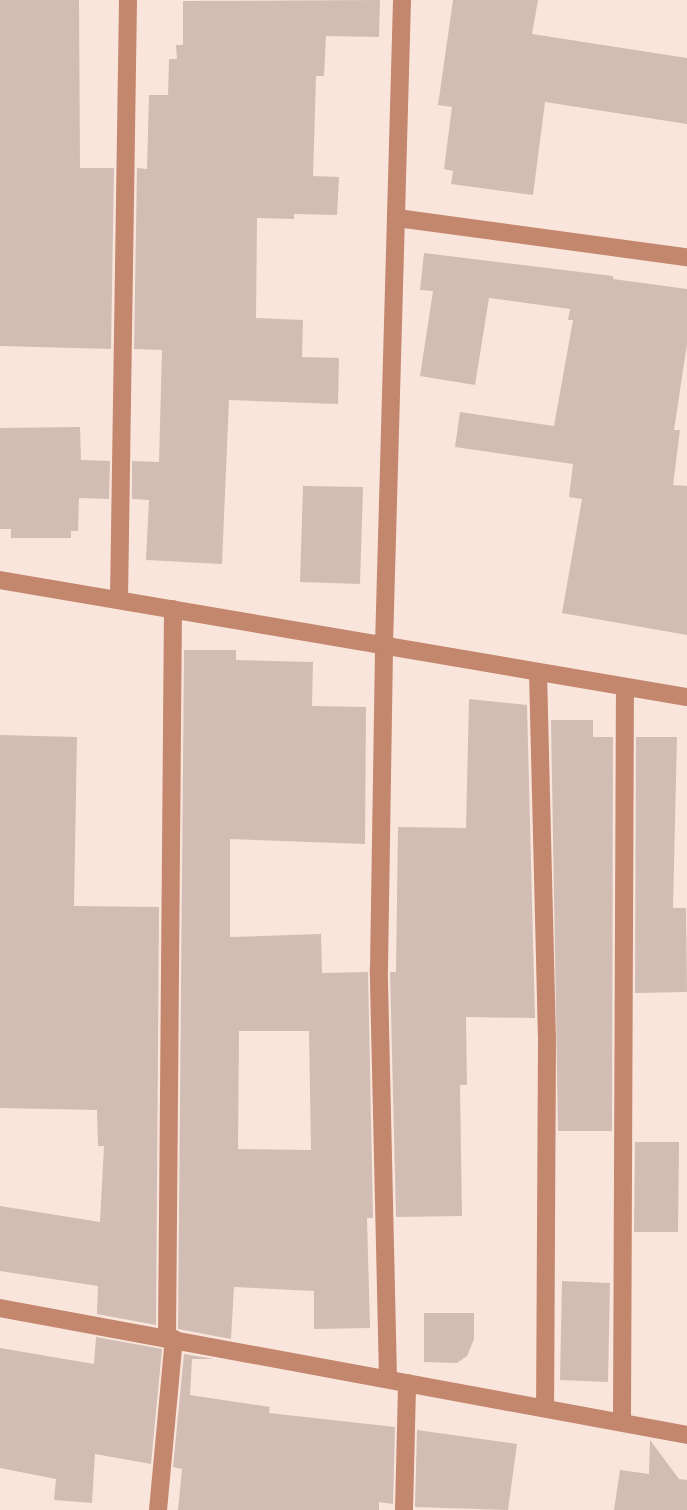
<!DOCTYPE html>
<html>
<head>
<meta charset="utf-8">
<style>
	body { margin:0 }
	#map { position:relative; width:687px; height:1510px; overflow:hidden; background:#fae5dc; font-family:"Space Grotesk",sans-serif }
	div>[style] { position:absolute }
	.building>* { inset:0; background:#d2bdb5 }
	.minor>* { height:18px; margin:-9px; padding:0 9px; transform-origin:9px; border-radius:9px; background:#c3876e }
	span { translate:-50% -50%; white-space:nowrap; text-align:center; line-height:1.15; -webkit-text-stroke:6px #fef5f1; paint-order:stroke }
</style>
</head>
<body>
<div id="map">
	<div class="building">
		<i style="clip-path:polygon(0 0,79px 0,80px 168px,114px 168px,111px 349px,0 346px)"></i>
		<i style="clip-path:polygon(380px 0,379px 37px,326px 36px,324px 76px,316px 76px,313px 176px,339px 177px,337px 215px,294px 214px,294px 219px,257px 218px,256px 318px,303px 320px,302px 357px,339px 358px,338px 404px,229px 400px,222px 564px,146px 560px,149px 500px,132px 499px,132px 461px,159px 462px,162px 350px,134px 349px,137px 168px,147px 169px,149px 95px,168px 95px,169px 59px,177px 59px,176px 45px,183px 45px,183px 1px)"></i>
		<i style="clip-path:polygon(453px 0,538px 0,532px 34px,687px 58px,687px 124px,545px 102px,533px 195px,451px 184px,453px 171px,444px 169px,452px 107px,438px 105px)"></i>
		<i style="clip-path:polygon(424px 253px,613px 276px,613px 279px,687px 289px,687px 344px,674px 430px,680px 430px,673px 485px,687px 486px,687px 635px,562px 613px,582px 499px,569px 497px,573px 464px,455px 447px,460px 412px,554px 426px,573px 320px,568px 320px,570px 309px,489px 298px,475px 385px,420px 376px,433px 291px,420px 290px)"></i>
		<i style="clip-path:polygon(80px 427px,81px 460px,110px 461px,109px 499px,79px 498px,78px 531px,71px 531px,71px 538px,11px 538px,11px 529px,0 529px,0 428px)"></i>
		<i style="clip-path:polygon(303px 486px,363px 487px,360px 584px,300px 582px)"></i>
		<i style="clip-path:polygon(evenodd,184px 650px,236px 650px,236px 660px,313px 662px,312px 706px,366px 707px,365px 844px,230px 839px,230px 937px,321px 934px,322px 973px,368px 972px,373px 1218px,367px 1218px,370px 1328px,314px 1329px,314px 1291px,234px 1287px,231px 1339px,178px 1329px,184px 650px,239px 1031px,309px 1031px,311px 1150px,238px 1149px,239px 1031px)"></i>
		<i style="clip-path:polygon(469px 699px,527px 705px,535px 1018px,466px 1017px,467px 1085px,460px 1085px,462px 1216px,396px 1217px,390px 972px,396px 972px,398px 827px,466px 828px)"></i>
		<i style="clip-path:polygon(551px 720px,593px 720px,593px 737px,613px 737px,612px 1131px,558px 1131px)"></i>
		<i style="clip-path:polygon(0 735px,77px 737px,74px 906px,159px 907px,156px 1325px,97px 1314px,98px 1286px,0 1271px,0 1206px,100px 1222px,104px 1146px,98px 1146px,97px 1110px,0 1108px)"></i>
		<i style="clip-path:polygon(636px 737px,677px 737px,673px 908px,686px 908px,687px 992px,635px 993px)"></i>
		<i style="clip-path:polygon(635px 1142px,679px 1142px,678px 1232px,634px 1232px)"></i>
		<i style="clip-path:polygon(562px 1281px,610px 1283px,608px 1382px,560px 1380px)"></i>
		<i style="clip-path:polygon(424px 1313px,474px 1313px,474px 1339px,467px 1356px,457px 1363px,424px 1362px)"></i>
		<i style="clip-path:polygon(96px 1337px,162px 1349px,151px 1464px,95px 1454px,92px 1503px,54px 1500px,56px 1479px,0 1468px,0 1348px,94px 1364px)"></i>
		<i style="clip-path:polygon(184px 1354px,214px 1359px,192px 1359px,190px 1395px,270px 1407px,269px 1413px,395px 1427px,393px 1504px,379px 1502px,379px 1510px,178px 1510px,182px 1469px,173px 1467px)"></i>
		<i style="clip-path:polygon(417px 1430px,517px 1444px,508px 1510px,415px 1507px)"></i>
		<i style="clip-path:polygon(650px 1440px,679px 1479px,687px 1480px,687px 1510px,614px 1510px,620px 1470px,649px 1474px)"></i>
	</div>
	<div class="minor">
		<i style="left:397px;top:218px;width:293px;rotate:7.7deg"></i>
		<i style="left:0;top:580px;width:697px;rotate:9.67deg"></i>
		<i style="left:119px;top:600px;width:600px;rotate:-89.14deg"></i>
		<i style="left:538px;top:672px;width:366px;rotate:88.6deg"></i>
		<i style="left:547px;top:1038px;width:370px;rotate:90.3deg"></i>
		<i style="left:0;top:1308px;width:699px;rotate:10.47deg"></i>
		<i style="left:167px;top:1338px;width:729px;rotate:-89.53deg"></i>
		<i style="left:388px;top:1378px;width:410px;rotate:-91.3deg"></i>
		<i style="left:379px;top:968px;width:323px;rotate:-89.1deg"></i>
		<i style="left:384px;top:645px;width:645px;rotate:-88.4deg"></i>
		<i style="left:622px;top:1422px;width:735px;rotate:-89.77deg"></i>
		<i style="left:158px;top:1510px;width:172px;rotate:-84.7deg"></i>
		<i style="left:404px;top:1510px;width:127px;rotate:-88.6deg"></i>
	</div>
</div>
</body>
</html>
